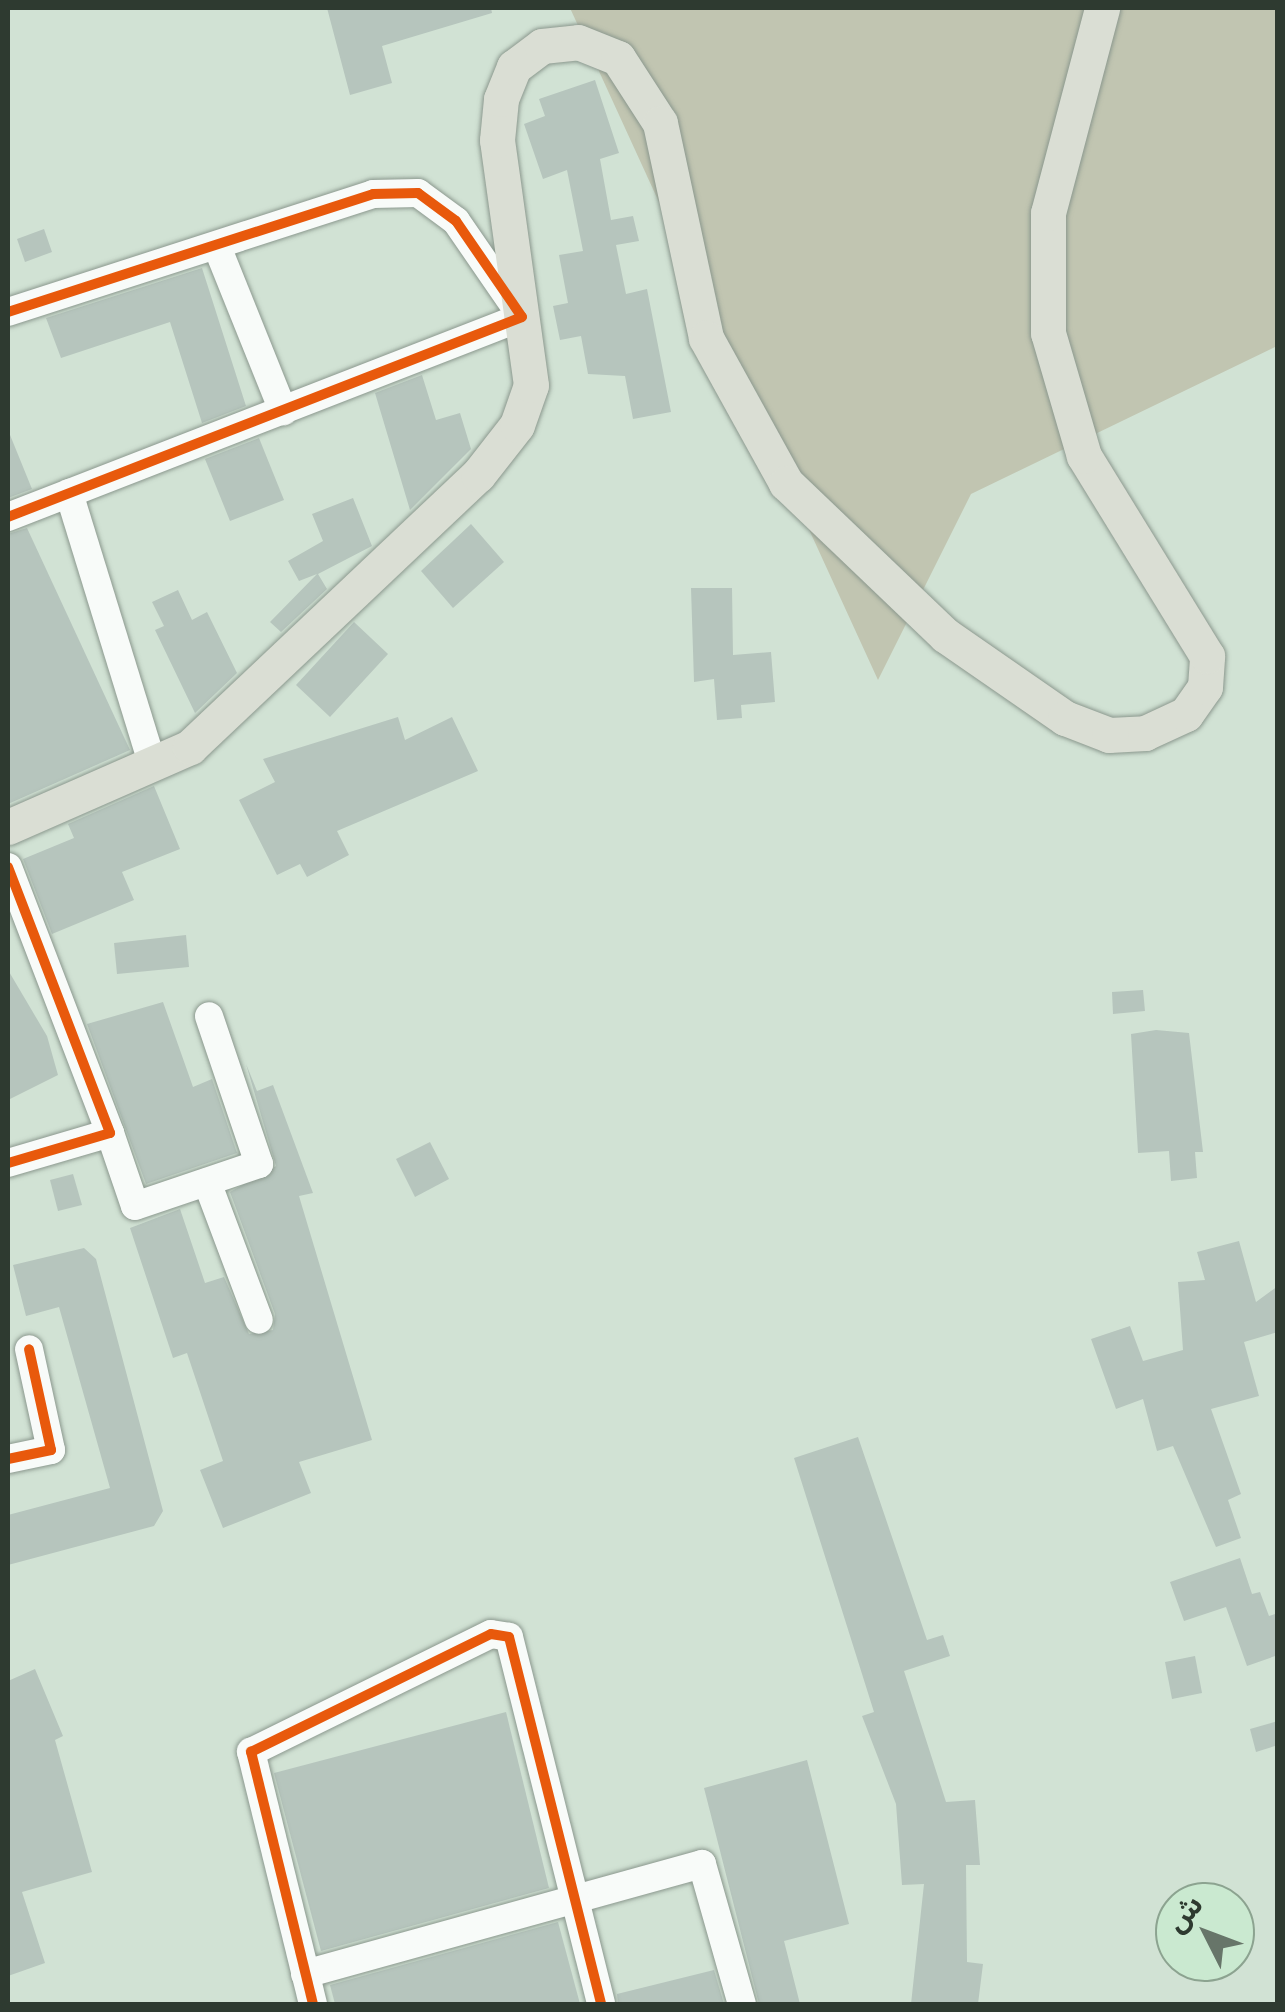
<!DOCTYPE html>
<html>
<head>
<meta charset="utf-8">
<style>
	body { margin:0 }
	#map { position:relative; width:1285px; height:2012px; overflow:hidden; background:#d1e2d4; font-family:"Space Grotesk","Noto Sans Arabic",sans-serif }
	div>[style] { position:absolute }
	.green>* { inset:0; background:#c1c5b1 }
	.building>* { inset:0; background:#b6c5bd }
	.roads { filter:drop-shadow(0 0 2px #8b988e) drop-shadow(0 0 2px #8b988e) }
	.minor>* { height:28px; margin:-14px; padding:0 14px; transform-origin:14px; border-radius:14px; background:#f8fbf9 }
	.major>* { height:35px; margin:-17.5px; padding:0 17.5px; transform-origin:17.5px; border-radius:17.5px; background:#daded4 }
	.cycleway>* { height:10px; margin:-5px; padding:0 5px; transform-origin:5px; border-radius:5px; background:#e8590c }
	span { translate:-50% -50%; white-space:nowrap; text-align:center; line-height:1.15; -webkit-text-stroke:9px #cae9d0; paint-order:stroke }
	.frame { position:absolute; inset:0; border:10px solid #2e3a30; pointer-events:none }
	.north { position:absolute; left:1155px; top:1882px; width:100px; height:100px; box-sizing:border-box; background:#cae9d0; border:2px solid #8ca390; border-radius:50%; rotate:312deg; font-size:28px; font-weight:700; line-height:40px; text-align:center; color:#2e3a30 }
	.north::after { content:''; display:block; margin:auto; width:35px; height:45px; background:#677569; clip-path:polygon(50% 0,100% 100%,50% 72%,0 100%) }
</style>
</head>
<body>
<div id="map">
	<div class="green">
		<i style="clip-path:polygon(570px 8px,1277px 8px,1277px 346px,971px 494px,878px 680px)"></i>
	</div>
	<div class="building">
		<i style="clip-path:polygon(327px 8px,491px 8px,492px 13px,382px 46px,392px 83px,350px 95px)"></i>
		<i style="clip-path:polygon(595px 80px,619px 153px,600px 159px,611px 220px,633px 216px,639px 241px,616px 245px,626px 294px,647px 289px,671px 412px,633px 419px,625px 376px,588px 374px,581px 336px,560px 340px,553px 306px,568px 303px,559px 255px,583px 251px,567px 170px,543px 179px,524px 124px,545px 116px,539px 99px)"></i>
		<i style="clip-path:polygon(44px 229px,52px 252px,25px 262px,17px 239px)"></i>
		<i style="clip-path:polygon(202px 268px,246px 406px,202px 423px,170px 322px,61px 358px,46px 318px)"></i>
		<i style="clip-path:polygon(422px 375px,436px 420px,460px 413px,471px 449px,410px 510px,375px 393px)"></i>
		<i style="clip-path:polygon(8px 430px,32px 489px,8px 498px)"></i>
		<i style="clip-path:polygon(259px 438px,284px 500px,230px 521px,205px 459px)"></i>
		<i style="clip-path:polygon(353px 498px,372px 546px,318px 574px,327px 589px,281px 632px,270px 622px,317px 574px,299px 581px,288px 561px,323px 541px,312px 514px)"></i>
		<i style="clip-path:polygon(471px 524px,504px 562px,453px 608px,421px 571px)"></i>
		<i style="clip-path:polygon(27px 528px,130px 750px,8px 804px,8px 534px)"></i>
		<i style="clip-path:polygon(691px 588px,732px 588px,733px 655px,771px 652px,775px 702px,741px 705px,742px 718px,717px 720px,714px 679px,694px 682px)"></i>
		<i style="clip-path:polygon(178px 590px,192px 620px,207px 612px,237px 673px,195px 713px,155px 630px,164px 626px,152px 602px)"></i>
		<i style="clip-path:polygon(354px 622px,388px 654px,330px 717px,296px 685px)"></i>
		<i style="clip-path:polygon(398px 717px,405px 740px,452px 717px,478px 771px,337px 831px,349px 855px,307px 877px,300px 864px,277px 875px,239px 800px,275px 782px,263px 759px)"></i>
		<i style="clip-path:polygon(154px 786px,180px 849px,122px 872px,134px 900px,52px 934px,23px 859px,74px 838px,68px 824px)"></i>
		<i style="clip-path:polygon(186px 935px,189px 967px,117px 974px,114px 943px)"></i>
		<i style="clip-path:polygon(8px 970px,47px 1036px,58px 1075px,8px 1100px)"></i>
		<i style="clip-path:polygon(1143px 990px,1145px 1011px,1113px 1014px,1112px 992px)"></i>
		<i style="clip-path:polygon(163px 1002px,193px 1087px,212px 1079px,237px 1153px,146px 1184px,87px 1024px)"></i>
		<i style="clip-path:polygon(1156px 1030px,1189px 1033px,1203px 1152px,1195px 1152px,1197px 1178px,1171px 1181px,1169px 1151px,1138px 1153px,1131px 1034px)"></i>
		<i style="clip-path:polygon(246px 1064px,257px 1091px,273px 1085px,313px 1193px,299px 1196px,372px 1440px,299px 1462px,311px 1493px,223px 1528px,200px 1470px,223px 1461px,187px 1353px,173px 1358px,130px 1228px,180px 1209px,205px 1283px,224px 1277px,249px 1334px,273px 1330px,275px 1314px,230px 1192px,276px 1166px)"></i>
		<i style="clip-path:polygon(430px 1142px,449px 1179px,415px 1197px,396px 1159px)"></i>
		<i style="clip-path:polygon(73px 1174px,82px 1205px,58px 1211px,50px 1180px)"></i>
		<i style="clip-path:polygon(1239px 1241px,1256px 1302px,1278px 1286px,1278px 1332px,1244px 1342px,1259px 1396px,1211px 1409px,1241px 1494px,1228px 1500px,1241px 1538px,1216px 1547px,1173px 1446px,1157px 1451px,1143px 1399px,1116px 1409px,1091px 1339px,1130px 1326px,1143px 1361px,1183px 1350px,1178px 1282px,1205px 1280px,1197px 1252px)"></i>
		<i style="clip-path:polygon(84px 1248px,96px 1259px,163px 1511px,154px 1526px,8px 1565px,8px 1515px,110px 1488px,59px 1307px,26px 1316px,13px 1265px)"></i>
		<i style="clip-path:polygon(858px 1437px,927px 1640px,943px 1635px,950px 1656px,904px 1671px,946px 1802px,975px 1800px,980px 1865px,966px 1865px,967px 1962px,983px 1964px,978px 2004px,911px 2004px,924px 1884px,902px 1885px,896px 1804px,862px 1716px,874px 1712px,794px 1458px)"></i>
		<i style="clip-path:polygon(1240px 1558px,1252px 1594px,1260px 1592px,1269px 1616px,1278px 1613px,1278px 1655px,1247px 1666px,1226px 1607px,1184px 1621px,1170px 1582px)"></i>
		<i style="clip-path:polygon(1195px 1656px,1202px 1693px,1172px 1699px,1165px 1662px)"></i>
		<i style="clip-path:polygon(35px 1669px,63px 1736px,55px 1740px,92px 1872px,22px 1892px,45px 1963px,8px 1976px,8px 1681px)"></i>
		<i style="clip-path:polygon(506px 1712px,549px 1888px,321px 1951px,274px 1773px)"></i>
		<i style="clip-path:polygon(1278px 1721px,1278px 1745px,1256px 1752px,1250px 1729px)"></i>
		<i style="clip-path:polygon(807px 1760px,849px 1924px,784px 1941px,800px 2004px,759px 2004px,704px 1788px)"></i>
		<i style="clip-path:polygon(558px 1922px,580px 2004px,335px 2004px,330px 1985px)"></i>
		<i style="clip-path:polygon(714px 1970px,724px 2004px,618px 2004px,617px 1994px)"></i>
	</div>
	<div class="roads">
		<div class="minor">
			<i style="left:218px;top:249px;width:175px;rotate:68.1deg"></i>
			<i style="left:8px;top:312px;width:384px;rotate:-17.9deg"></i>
			<i style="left:373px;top:194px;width:45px;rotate:-1.3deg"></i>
			<i style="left:418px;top:193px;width:47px;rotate:36.4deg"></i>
			<i style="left:456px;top:221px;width:116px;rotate:55.5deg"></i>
			<i style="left:522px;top:317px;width:552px;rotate:158.74deg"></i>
			<i style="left:69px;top:493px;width:286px;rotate:72.9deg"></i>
			<i style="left:8px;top:867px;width:285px;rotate:69deg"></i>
			<i style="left:110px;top:1133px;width:106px;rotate:163.6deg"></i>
			<i style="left:110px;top:1133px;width:77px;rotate:71.1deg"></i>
			<i style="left:135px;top:1206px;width:131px;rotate:-18.7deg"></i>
			<i style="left:259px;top:1164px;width:156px;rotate:-108.7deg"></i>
			<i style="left:207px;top:1182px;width:147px;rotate:69.4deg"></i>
			<i style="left:8px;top:1459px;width:44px;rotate:-11.8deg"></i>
			<i style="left:51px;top:1450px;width:103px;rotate:-102.3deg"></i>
			<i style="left:305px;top:1974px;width:412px;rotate:-15.5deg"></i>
			<i style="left:702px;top:1864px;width:146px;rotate:74.1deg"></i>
			<i style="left:313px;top:2004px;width:260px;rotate:-103.8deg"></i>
			<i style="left:251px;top:1752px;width:267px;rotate:-26.2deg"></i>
			<i style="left:491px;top:1634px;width:18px;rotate:9deg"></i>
			<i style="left:509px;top:1637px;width:378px;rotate:75.9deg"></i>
		</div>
		<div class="major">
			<i style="left:8px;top:827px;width:199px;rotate:-23.7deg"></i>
			<i style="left:190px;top:747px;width:396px;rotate:-43.4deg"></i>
			<i style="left:478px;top:475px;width:63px;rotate:-52deg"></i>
			<i style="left:517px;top:425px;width:42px;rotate:-70.7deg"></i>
			<i style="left:531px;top:385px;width:247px;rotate:-97.9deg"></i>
			<i style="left:497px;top:140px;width:41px;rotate:-84.4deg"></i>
			<i style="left:501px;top:99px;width:35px;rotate:-68deg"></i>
			<i style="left:514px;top:67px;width:35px;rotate:-37deg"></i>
			<i style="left:542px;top:46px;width:36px;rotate:-6deg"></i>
			<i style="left:578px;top:42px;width:43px;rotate:21.8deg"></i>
			<i style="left:618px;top:58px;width:77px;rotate:57.1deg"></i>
			<i style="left:660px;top:123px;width:220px;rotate:77.9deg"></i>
			<i style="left:706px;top:338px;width:166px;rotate:61.1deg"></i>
			<i style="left:786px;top:483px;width:220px;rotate:43.7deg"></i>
			<i style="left:945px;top:635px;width:146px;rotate:34.7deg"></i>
			<i style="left:1065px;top:718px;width:47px;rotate:21.1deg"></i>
			<i style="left:1109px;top:735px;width:36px;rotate:-3deg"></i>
			<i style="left:1145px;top:733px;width:45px;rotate:-24.9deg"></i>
			<i style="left:1186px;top:714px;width:33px;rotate:-55deg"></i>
			<i style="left:1205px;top:687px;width:31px;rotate:-86deg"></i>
			<i style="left:1207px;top:656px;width:235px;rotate:-121.6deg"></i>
			<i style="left:1084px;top:456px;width:128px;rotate:-106.3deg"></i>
			<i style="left:1048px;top:333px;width:120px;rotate:-90deg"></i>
			<i style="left:1048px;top:213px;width:212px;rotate:-75.2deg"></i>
		</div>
	</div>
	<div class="cycleway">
		<i style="left:8px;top:312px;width:384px;rotate:-17.9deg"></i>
		<i style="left:373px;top:194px;width:45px;rotate:-1.3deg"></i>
		<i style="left:418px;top:193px;width:47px;rotate:36.4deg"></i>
		<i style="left:456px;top:221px;width:116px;rotate:55.5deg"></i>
		<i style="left:522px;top:317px;width:552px;rotate:158.74deg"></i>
		<i style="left:8px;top:867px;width:285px;rotate:69deg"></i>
		<i style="left:110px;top:1133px;width:106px;rotate:163.6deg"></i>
		<i style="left:8px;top:1459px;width:44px;rotate:-11.8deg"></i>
		<i style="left:51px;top:1450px;width:103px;rotate:-102.3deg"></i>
		<i style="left:313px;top:2004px;width:260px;rotate:-103.8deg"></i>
		<i style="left:251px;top:1752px;width:267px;rotate:-26.2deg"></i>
		<i style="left:491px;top:1634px;width:18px;rotate:9deg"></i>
		<i style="left:509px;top:1637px;width:378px;rotate:75.9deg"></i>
	</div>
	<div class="frame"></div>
	<div class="north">ش</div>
</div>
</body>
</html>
